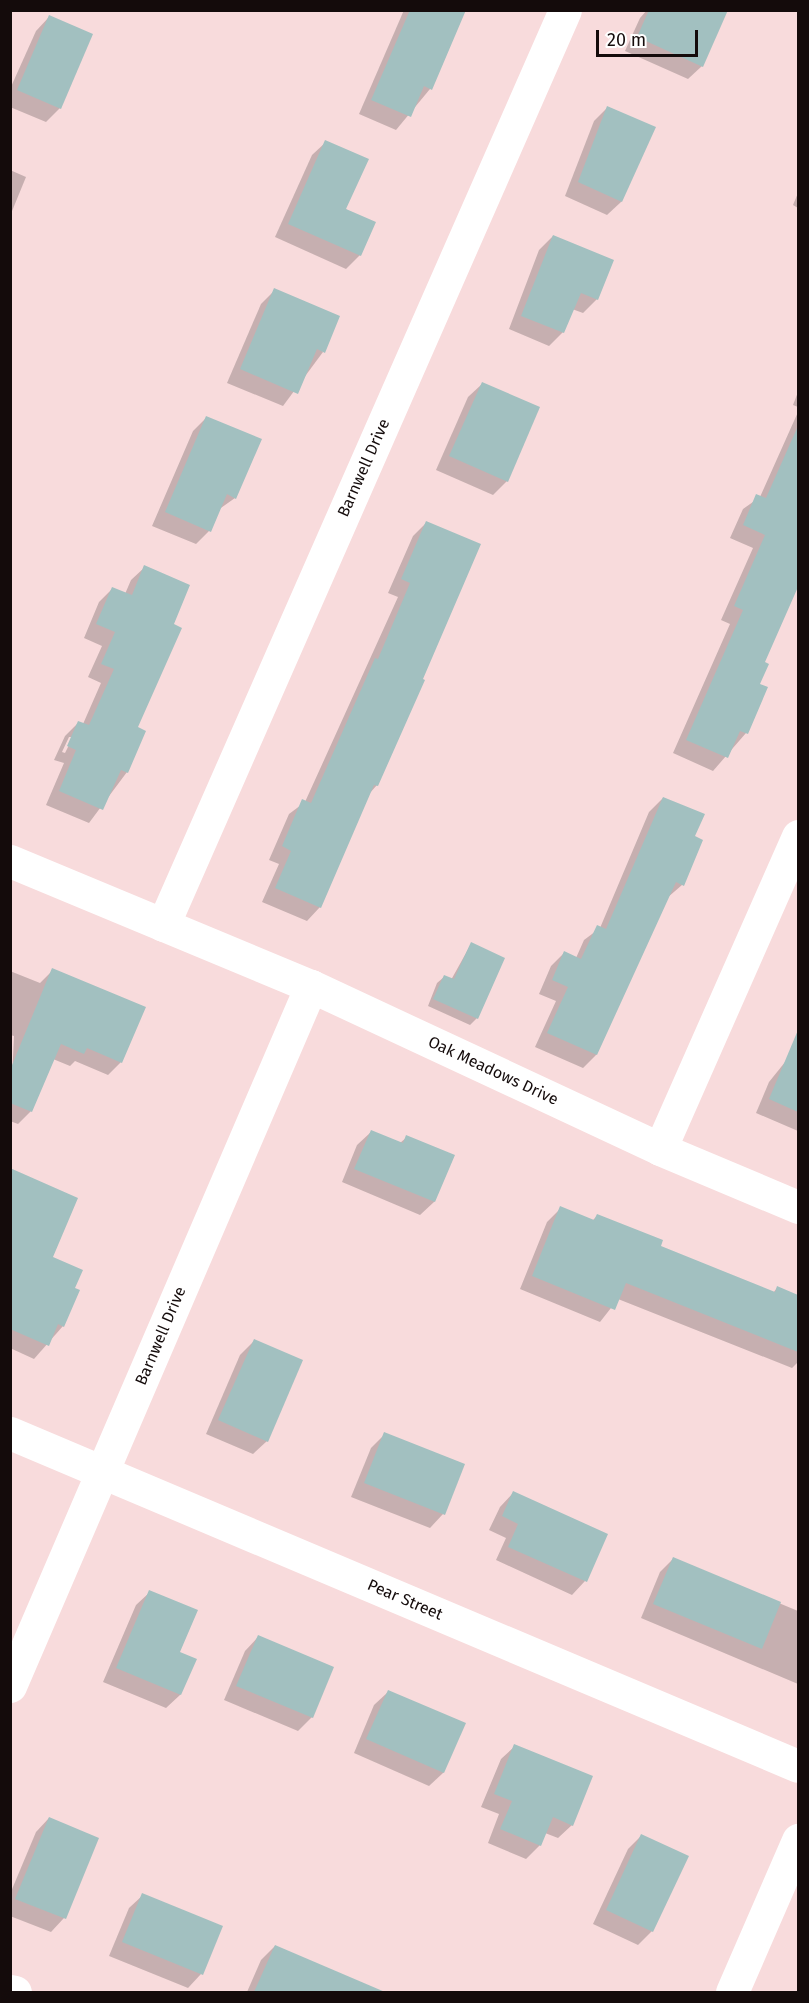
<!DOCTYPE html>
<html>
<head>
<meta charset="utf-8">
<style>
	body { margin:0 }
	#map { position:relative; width:809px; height:2003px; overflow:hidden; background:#f8dbdc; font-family:"Fira Sans",sans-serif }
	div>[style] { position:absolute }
	.shadow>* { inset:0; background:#0003 }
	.building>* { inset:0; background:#a2c0c0 }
	.minor>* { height:33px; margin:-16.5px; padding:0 16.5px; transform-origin:16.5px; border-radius:16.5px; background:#fff }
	span { translate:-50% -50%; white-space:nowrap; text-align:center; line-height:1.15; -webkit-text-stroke:6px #fff; paint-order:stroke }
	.street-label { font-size:16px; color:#140b0b }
	.frame { position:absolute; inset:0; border:12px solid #140b0b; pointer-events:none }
	.scale { position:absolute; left:596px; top:30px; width:102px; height:27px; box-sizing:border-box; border:3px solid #140b0b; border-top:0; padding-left:8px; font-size:18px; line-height:21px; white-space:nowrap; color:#140b0b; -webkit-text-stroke:4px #fff; paint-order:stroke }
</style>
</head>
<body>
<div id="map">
	<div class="shadow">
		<i style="clip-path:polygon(404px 10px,451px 10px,430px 89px,396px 130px,359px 114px)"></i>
		<i style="clip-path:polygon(647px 10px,727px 10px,702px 66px,688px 79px,625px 51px,640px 18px)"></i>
		<i style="clip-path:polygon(49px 17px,60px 108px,46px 122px,10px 107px,10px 89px,36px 31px)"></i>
		<i style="clip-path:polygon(608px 107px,654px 128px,621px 202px,607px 215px,565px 196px,594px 121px)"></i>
		<i style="clip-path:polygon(326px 142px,360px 255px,346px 269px,275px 237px,312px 155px)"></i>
		<i style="clip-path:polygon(10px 170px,26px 177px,10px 216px)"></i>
		<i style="clip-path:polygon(798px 193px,798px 208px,793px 205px)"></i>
		<i style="clip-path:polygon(553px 236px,612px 261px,597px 299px,583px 313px,572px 309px,563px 332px,549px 346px,509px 329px,539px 250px)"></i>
		<i style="clip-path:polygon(275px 290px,323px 352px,283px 406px,227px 383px,261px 304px)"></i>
		<i style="clip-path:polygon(482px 384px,507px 481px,493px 495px,436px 470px,468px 397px)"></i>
		<i style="clip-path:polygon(798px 392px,798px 407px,793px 405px)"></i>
		<i style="clip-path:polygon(798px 412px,798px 583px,763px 663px,746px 733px,713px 771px,673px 753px,730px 624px,721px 620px,753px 548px,730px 538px,743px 509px,760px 497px)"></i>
		<i style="clip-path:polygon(207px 417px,235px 498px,218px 510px,209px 531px,196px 544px,152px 526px,193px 431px)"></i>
		<i style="clip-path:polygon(427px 522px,377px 785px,369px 794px,320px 907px,307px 921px,262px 902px,279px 864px,269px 860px,289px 814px,305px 802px,398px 597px,388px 593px,413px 536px)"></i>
		<i style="clip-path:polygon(evenodd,145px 567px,172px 625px,136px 728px,127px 772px,89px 823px,46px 805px,64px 763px,54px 760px,65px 736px,78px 723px,83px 724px,101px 683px,88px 677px,102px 646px,84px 638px,99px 602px,113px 588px,125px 594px,131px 580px,145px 567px,69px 737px,73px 737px,65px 753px,62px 752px,69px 737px)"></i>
		<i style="clip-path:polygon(663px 798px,693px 837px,682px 885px,667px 898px,596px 1055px,583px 1068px,535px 1047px,556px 1001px,539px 994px,551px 966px,565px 952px,576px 958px,584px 940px,600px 928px,649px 812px)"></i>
		<i style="clip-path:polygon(471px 944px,477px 1018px,470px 1025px,428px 1006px,437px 983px,444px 977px,451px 980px)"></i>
		<i style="clip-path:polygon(53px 970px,121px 1062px,108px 1075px,75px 1061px,70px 1066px,53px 1059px,31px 1111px,18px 1124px,10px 1121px,14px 1036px,10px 1035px,10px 971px,40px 983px)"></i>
		<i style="clip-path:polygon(798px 1046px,798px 1131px,756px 1113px,769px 1082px)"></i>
		<i style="clip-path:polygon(371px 1132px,400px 1143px,407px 1137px,453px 1156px,434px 1202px,420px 1215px,342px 1182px,357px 1145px)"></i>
		<i style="clip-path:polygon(561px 1208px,592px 1221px,597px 1216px,659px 1247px,773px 1293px,777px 1288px,798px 1297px,798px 1362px,792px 1368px,618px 1299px,600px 1322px,520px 1289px,547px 1222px)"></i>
		<i style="clip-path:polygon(73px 1288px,63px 1326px,34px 1359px,10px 1348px,10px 1297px)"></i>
		<i style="clip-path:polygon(254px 1341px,267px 1441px,253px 1454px,206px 1434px,240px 1355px)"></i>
		<i style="clip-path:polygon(385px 1434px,443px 1514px,430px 1528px,351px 1497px,371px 1448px)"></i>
		<i style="clip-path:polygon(513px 1493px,585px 1581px,572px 1595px,496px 1560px,506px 1538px,489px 1530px,500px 1507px)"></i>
		<i style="clip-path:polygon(673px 1559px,798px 1611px,798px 1684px,641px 1618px,660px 1572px)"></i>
		<i style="clip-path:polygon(150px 1592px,178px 1653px,195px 1660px,180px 1695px,166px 1708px,103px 1682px,136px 1605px)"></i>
		<i style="clip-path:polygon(258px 1637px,312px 1717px,298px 1731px,224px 1700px,245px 1651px)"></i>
		<i style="clip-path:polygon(388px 1692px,464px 1724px,443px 1773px,429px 1786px,354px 1753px,374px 1705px)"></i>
		<i style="clip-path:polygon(515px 1746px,572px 1825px,558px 1838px,545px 1833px,540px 1845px,526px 1859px,488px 1843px,499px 1814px,481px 1807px,501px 1759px)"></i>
		<i style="clip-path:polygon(49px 1818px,97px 1838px,64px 1918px,51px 1932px,10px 1916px,10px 1894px,36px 1832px)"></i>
		<i style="clip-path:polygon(641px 1836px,652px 1931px,638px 1945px,593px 1924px,628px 1849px)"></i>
		<i style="clip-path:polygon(143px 1895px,201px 1974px,188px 1988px,109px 1956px,129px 1908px)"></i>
		<i style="clip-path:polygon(275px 1946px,352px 1980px,346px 1992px,247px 1992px,261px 1960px)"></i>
	</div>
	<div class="building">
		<i style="clip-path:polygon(410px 10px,466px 10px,432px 90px,424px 86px,411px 117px,371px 100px)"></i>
		<i style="clip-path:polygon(649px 10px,728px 10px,703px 67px,637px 37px)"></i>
		<i style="clip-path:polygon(49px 15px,93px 34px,61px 109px,17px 90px)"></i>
		<i style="clip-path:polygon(607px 106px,656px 127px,622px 202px,578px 182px)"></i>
		<i style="clip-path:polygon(325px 140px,369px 159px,346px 209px,376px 222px,361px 256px,288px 224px)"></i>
		<i style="clip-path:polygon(553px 235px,614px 260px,598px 300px,581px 293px,564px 333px,521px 316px)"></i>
		<i style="clip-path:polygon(274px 288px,340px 316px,325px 353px,317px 349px,298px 394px,240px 369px)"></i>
		<i style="clip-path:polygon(482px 382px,540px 407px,508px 482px,449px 456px)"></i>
		<i style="clip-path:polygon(206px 416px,262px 439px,236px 499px,227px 494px,211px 532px,165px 512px)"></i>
		<i style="clip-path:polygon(798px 426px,798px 587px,765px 662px,769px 664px,760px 684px,768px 687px,748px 734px,740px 731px,728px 758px,686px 740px,743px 610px,734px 606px,765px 535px,743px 525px,756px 494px,766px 498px)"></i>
		<i style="clip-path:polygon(426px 521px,481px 544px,423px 679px,425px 680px,378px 786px,374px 785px,321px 908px,275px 888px,291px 851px,282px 846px,302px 799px,311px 803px,375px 658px,378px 659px,410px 583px,401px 579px)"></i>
		<i style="clip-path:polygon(144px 565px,190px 585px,174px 624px,182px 628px,138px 727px,146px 731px,128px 773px,121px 770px,103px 810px,59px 791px,76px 750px,67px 746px,78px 721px,89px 725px,114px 669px,101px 664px,115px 632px,96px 624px,112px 587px,132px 595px)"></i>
		<i style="clip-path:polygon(663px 797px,705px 814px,695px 836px,703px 840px,684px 886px,676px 882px,597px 1055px,547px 1033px,568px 987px,552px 980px,564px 951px,581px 959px,597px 925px,606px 929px)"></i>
		<i style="clip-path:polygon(471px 942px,505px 958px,478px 1019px,433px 999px,444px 975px,454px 979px)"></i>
		<i style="clip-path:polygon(52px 968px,146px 1007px,122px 1063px,87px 1048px,84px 1054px,61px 1044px,32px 1112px,10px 1103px,10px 1070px)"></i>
		<i style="clip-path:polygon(798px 1030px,798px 1112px,769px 1099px)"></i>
		<i style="clip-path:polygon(371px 1130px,403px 1143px,406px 1135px,455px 1155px,435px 1202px,354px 1169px)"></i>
		<i style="clip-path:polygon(10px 1168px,78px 1198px,53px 1257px,83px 1270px,75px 1288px,80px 1290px,64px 1327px,58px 1324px,49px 1346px,10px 1329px)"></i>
		<i style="clip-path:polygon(560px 1206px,594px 1220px,597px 1214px,663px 1240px,661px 1246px,775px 1292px,777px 1286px,798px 1295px,798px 1352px,626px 1283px,615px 1310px,532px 1276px)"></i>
		<i style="clip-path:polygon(254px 1339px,303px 1360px,268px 1442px,218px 1420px)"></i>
		<i style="clip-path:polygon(384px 1432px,465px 1464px,445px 1515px,364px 1483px)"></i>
		<i style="clip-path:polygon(513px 1491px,608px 1534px,587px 1582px,508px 1547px,518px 1524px,502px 1516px)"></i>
		<i style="clip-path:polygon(673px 1557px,781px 1602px,762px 1649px,653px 1604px)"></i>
		<i style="clip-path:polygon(149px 1590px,198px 1610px,180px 1652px,197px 1659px,181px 1695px,116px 1668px)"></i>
		<i style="clip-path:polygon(258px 1635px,334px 1667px,313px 1718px,236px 1686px)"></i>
		<i style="clip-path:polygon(388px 1690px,466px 1723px,444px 1773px,366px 1739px)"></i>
		<i style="clip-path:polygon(514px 1744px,593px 1776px,573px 1826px,553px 1817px,541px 1846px,500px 1829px,512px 1801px,494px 1794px)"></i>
		<i style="clip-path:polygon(49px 1817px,99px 1838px,66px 1919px,15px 1899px)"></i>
		<i style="clip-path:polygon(641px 1834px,689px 1856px,653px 1932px,606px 1910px)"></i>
		<i style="clip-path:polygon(142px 1893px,223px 1926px,203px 1975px,122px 1942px)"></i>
		<i style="clip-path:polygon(275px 1945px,385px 1992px,254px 1992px)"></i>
	</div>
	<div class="minor">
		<i style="left:10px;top:861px;width:326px;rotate:22.6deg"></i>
		<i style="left:311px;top:986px;width:385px;rotate:25deg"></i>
		<i style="left:660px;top:1149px;width:342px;rotate:-66.2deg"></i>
		<i style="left:163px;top:925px;width:999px;rotate:-66.28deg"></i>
		<i style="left:660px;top:1149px;width:150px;rotate:22.8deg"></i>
		<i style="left:10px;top:1433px;width:855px;rotate:22.91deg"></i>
		<i style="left:10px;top:1686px;width:762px;rotate:-66.73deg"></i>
		<i style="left:10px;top:1991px;width:5px;rotate:11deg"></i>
		<i style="left:732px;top:1992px;width:166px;rotate:-66.5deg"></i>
	</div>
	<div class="street-label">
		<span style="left:364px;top:468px;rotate:-66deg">Barnwell Drive</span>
		<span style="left:493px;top:1071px;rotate:25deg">Oak Meadows Drive</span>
		<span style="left:161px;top:1336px;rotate:-67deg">Barnwell Drive</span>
		<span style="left:405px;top:1600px;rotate:23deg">Pear Street</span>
	</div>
	<div class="frame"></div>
	<div class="scale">20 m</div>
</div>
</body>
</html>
